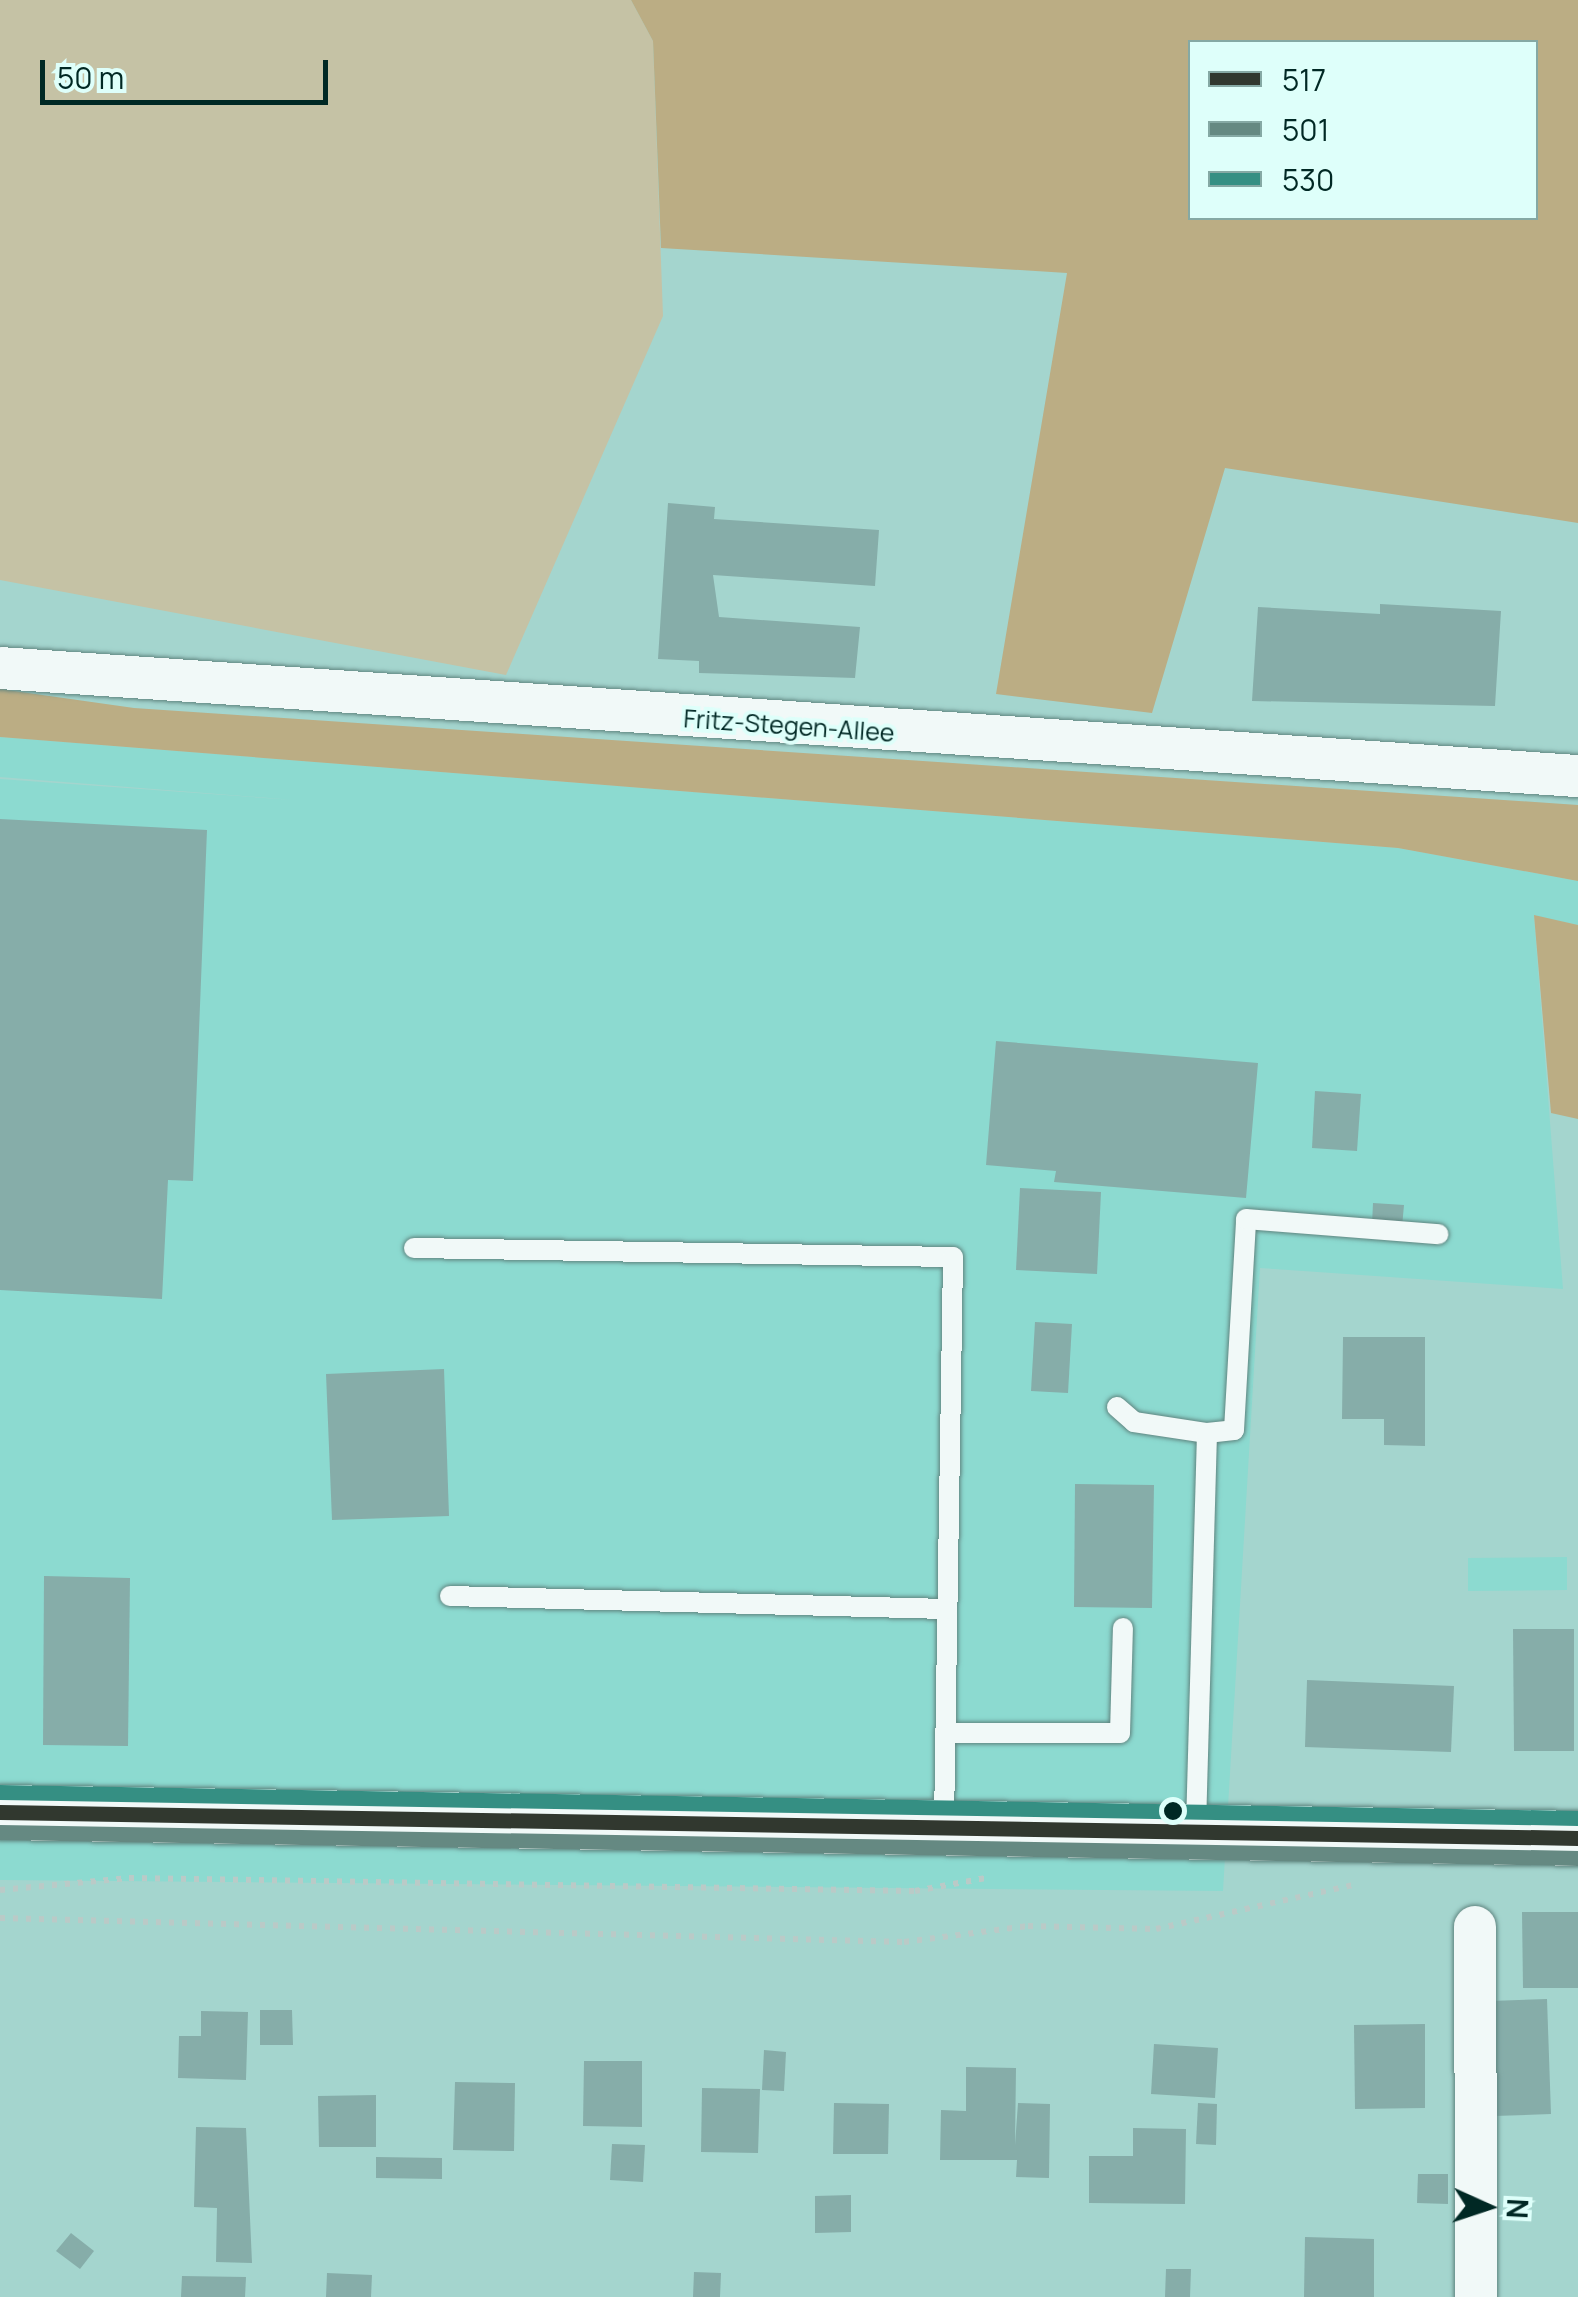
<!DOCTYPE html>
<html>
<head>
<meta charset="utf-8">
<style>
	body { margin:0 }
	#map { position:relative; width:1578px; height:2297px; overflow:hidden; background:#a4d5ce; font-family:Manrope,sans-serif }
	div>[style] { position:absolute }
	.built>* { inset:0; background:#8cdad0 }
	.green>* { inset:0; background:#c5c2a5 }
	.forest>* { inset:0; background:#bbad84 }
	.building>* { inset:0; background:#86ada9 }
	.path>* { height:6px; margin-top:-3px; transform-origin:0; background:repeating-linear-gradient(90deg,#bacac7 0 5px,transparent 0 13px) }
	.roads { filter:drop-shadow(0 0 2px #608580) drop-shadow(0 0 2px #608580) }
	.lane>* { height:20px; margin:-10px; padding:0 10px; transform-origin:10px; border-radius:10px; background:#f1f9f8 }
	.street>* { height:42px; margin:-21px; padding:0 21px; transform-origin:21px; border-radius:21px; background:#f1f9f8 }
	.secondary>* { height:55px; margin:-27.5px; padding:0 27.5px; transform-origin:27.5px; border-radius:27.5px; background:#f1f9f8 }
	.bus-1>* { height:15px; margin:-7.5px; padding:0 7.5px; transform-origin:7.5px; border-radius:7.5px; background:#31382f }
	.bus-2>* { height:15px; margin:-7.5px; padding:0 7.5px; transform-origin:7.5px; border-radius:7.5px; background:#658982 }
	.bus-3>* { height:15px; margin:-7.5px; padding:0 7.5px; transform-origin:7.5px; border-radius:7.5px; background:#358f83 }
	.dots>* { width:28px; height:28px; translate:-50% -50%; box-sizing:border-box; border:5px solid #defffa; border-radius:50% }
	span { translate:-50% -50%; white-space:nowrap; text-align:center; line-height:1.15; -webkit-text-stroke:8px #defffa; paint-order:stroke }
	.street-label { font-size:25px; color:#002824 }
	.legend { position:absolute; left:1188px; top:40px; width:350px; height:180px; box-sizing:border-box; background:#defffa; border:2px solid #85a9a4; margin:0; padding:12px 18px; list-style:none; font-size:30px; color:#002824 }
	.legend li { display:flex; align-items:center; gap:20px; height:50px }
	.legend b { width:50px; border:2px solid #85a9a4 }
	.north { position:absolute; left:1438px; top:2157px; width:100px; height:100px; -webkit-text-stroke:8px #defffa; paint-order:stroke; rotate:93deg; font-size:28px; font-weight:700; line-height:40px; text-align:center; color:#002824 }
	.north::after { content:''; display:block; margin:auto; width:35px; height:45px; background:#002824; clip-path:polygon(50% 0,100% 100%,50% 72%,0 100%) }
	.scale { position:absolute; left:40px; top:60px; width:288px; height:45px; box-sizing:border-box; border:5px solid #002824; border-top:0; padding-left:12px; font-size:30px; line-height:35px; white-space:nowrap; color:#002824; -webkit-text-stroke:8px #defffa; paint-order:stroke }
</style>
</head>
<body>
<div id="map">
	<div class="built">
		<i style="clip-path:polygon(0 737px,1398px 848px,1578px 881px,1578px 925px,1534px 916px,1563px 1289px,1260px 1268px,1223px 1891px,0 1880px,0 779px,294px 800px,0 777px)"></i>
		<i style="clip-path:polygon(1567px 1557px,1567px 1590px,1468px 1591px,1468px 1558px)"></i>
	</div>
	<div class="green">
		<i style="clip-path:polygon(0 0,631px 0,653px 41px,663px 316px,506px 675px,0 580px)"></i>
	</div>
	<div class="forest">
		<i style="clip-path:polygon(evenodd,631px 0,1578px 0,1578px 523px,1225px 468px,1152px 713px,996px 694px,1067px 273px,661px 248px,653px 41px,631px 0,1190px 42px,1536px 42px,1536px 218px,1190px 218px,1190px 42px)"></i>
		<i style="clip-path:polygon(0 689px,134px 708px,1578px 805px,1578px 881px,1398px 848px,0 737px)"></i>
		<i style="clip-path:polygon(1534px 915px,1578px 925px,1578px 1119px,1551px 1113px)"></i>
	</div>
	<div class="building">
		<i style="clip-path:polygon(668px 503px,715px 507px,714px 519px,879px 530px,875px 586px,713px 575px,719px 617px,860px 627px,855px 678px,699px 673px,699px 661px,658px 659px)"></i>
		<i style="clip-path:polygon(1380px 604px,1501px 611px,1495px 706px,1252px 701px,1258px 607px,1380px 614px)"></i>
		<i style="clip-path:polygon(0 819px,207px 830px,193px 1181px,168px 1180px,162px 1299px,0 1290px)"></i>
		<i style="clip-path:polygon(996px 1041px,1258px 1063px,1246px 1198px,1054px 1182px,1056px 1171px,986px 1165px)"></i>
		<i style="clip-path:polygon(1315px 1091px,1361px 1094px,1357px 1151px,1312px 1148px)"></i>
		<i style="clip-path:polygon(1020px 1188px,1101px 1192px,1097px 1274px,1016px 1270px)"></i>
		<i style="clip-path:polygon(1373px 1203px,1404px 1205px,1402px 1227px,1372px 1225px)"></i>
		<i style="clip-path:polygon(1035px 1322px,1072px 1324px,1068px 1393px,1031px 1391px)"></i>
		<i style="clip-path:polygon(1343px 1337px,1425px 1337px,1425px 1446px,1384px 1445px,1384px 1419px,1342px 1419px)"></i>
		<i style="clip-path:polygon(444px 1369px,449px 1516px,332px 1520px,326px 1374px)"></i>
		<i style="clip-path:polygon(1075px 1484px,1154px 1485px,1152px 1608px,1074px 1607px)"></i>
		<i style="clip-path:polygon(44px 1576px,130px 1578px,128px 1746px,43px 1745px)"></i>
		<i style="clip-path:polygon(1513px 1629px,1574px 1629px,1574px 1751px,1514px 1751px)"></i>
		<i style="clip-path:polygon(1307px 1680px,1454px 1686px,1451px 1752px,1305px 1747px)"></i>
		<i style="clip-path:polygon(1522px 1912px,1578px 1912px,1578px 1988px,1523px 1988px)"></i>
		<i style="clip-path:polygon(1547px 1999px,1551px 2114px,1494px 2116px,1490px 2001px)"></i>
		<i style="clip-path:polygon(260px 2010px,292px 2010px,293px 2045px,260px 2045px)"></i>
		<i style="clip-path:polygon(201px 2011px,248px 2012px,246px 2080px,178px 2078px,179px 2036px,201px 2036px)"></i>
		<i style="clip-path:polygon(1425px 2024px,1425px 2108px,1355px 2109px,1354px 2025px)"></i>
		<i style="clip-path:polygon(1154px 2044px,1218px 2048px,1215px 2098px,1151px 2094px)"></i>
		<i style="clip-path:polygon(764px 2050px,786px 2052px,784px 2091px,762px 2090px)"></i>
		<i style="clip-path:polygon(584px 2061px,642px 2061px,642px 2127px,583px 2126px)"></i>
		<i style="clip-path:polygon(966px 2067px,1016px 2068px,1015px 2145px,1018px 2103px,1050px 2104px,1049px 2178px,1016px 2177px,1017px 2160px,940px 2160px,941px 2110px,966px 2111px)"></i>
		<i style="clip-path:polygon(455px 2082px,515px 2083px,514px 2151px,453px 2150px)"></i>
		<i style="clip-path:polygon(702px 2088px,760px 2089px,758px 2153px,701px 2152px)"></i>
		<i style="clip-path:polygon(376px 2095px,376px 2147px,319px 2147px,318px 2096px)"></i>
		<i style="clip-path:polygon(834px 2103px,889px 2104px,888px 2154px,833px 2154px)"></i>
		<i style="clip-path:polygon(1198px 2103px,1217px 2104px,1216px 2145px,1196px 2144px)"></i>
		<i style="clip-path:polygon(196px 2127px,246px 2128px,252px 2263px,216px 2262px,217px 2208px,194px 2207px)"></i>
		<i style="clip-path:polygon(1133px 2128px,1186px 2129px,1185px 2204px,1089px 2203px,1089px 2156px,1133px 2156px)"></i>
		<i style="clip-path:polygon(612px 2144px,645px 2145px,643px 2182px,610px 2180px)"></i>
		<i style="clip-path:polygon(376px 2157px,442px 2158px,442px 2179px,376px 2178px)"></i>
		<i style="clip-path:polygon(1418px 2174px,1448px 2174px,1448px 2204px,1417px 2203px)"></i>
		<i style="clip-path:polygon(851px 2195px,851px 2232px,815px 2233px,815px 2196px)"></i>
		<i style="clip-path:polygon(71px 2233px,94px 2251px,80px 2269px,56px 2251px)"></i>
		<i style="clip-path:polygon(1305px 2237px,1374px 2239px,1374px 2297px,1304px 2297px)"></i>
		<i style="clip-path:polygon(1166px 2269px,1191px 2269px,1190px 2297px,1165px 2297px)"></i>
		<i style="clip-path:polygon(694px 2272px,721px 2273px,720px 2297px,693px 2297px)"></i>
		<i style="clip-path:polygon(327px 2273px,372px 2275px,371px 2297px,326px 2297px)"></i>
		<i style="clip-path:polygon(182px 2276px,246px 2277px,245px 2297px,181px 2297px)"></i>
	</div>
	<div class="path">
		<i style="left:0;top:1890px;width:130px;rotate:-5.3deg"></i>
		<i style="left:129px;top:1878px;width:786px;rotate:0.95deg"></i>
		<i style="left:915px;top:1891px;width:72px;rotate:-10.4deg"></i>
		<i style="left:0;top:1918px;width:904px;rotate:1.52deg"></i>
		<i style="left:904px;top:1942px;width:125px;rotate:-7.4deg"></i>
		<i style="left:1028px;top:1926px;width:128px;rotate:1.3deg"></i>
		<i style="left:1156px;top:1929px;width:206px;rotate:-12.6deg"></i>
	</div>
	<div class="roads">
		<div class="lane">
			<i style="left:414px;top:1248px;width:539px;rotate:0.96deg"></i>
			<i style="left:953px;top:1257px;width:566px;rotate:90.91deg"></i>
			<i style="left:1117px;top:1407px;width:23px;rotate:41deg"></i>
			<i style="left:1134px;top:1422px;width:74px;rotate:8.6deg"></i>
			<i style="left:1207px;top:1433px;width:396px;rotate:91.6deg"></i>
			<i style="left:1207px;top:1433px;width:27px;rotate:-6deg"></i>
			<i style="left:1234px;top:1430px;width:211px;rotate:-86.7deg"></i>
			<i style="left:1246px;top:1219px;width:193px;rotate:4.5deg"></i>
			<i style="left:450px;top:1596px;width:497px;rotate:1.5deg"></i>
			<i style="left:945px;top:1733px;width:175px"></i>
			<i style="left:1120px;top:1733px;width:105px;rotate:-88.4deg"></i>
		</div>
		<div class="street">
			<i style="left:0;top:668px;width:1582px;rotate:3.92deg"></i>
			<i style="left:1475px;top:1927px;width:370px;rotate:89.8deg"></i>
		</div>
		<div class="secondary">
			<i style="left:0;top:1812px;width:1578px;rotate:0.94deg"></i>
		</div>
	</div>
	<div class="bus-1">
		<i style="left:0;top:1812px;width:1578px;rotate:0.94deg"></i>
	</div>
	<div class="bus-2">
		<i style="left:0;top:1832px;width:1578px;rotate:0.94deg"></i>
	</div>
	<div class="bus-3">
		<i style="left:0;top:1792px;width:1578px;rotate:0.94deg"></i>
	</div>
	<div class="dots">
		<i style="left:1173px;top:1811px;background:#002824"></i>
	</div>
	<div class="street-label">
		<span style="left:789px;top:726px;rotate:4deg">Fritz-Stegen-Allee</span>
	</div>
	<ul class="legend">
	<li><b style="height:12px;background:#31382f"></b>517</li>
	<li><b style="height:12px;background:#658982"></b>501</li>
	<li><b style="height:12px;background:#358f83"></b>530</li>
	</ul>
	<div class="north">N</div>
	<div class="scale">50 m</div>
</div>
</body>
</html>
